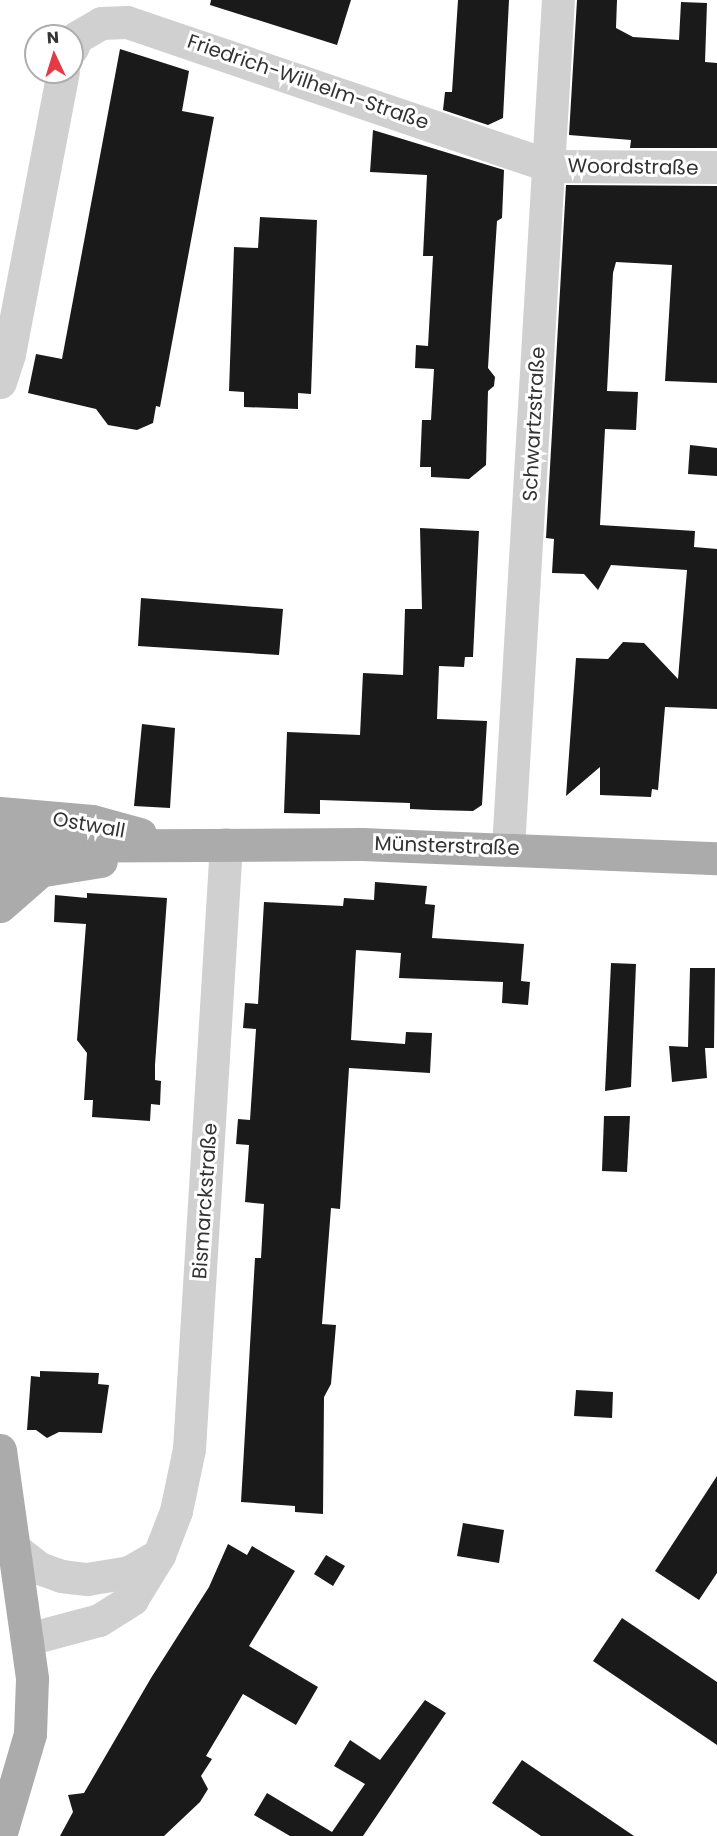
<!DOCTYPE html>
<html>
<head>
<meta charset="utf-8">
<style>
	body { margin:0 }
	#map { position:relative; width:717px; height:1836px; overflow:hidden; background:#fff; font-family:Poppins,sans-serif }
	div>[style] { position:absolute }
	.building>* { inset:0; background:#1a1a1a }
	.minor>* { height:33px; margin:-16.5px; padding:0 16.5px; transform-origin:16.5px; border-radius:16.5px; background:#d0d0d0 }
	.major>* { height:33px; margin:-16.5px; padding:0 16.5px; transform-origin:16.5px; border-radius:16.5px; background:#ababab }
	span { translate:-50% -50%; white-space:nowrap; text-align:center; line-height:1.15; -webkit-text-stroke:6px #fff; paint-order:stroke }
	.street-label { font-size:20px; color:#333 }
	.north { position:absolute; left:24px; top:24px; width:60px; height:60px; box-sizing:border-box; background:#fff; border:2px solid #adadad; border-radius:50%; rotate:356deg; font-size:16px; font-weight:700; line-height:24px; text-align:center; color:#333 }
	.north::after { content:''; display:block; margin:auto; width:21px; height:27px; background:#e63946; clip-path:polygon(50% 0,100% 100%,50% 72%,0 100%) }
</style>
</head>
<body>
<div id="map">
	<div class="building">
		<i style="clip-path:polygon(211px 0,351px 0,337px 45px,210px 5px)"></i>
		<i style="clip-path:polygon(458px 0,509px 0,503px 118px,488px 125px,443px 110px,445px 92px,452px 92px)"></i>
		<i style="clip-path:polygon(577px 0,617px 0,616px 28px,633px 37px,679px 40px,681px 2px,707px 3px,705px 62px,717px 63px,717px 148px,630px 148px,631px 140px,569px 135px)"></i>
		<i style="clip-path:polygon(120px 49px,189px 71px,182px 111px,214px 117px,160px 407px,156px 406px,153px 423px,137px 430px,108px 425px,96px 409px,28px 393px,36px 354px,62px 359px)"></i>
		<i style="clip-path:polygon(373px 130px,504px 170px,502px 218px,497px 221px,492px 298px,488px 368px,495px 377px,494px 386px,488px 391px,486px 465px,469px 479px,431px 477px,431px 467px,420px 467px,422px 420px,431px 420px,434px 369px,415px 368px,416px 345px,428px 346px,433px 256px,423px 256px,427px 175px,370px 172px)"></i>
		<i style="clip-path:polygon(566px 185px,717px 186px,717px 383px,665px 381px,672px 265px,616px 262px,613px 273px,607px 391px,638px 392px,636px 430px,605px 429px,600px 525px,695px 531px,694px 547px,717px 549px,717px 709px,665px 707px,658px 790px,652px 789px,651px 797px,600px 795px,600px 767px,566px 796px,576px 658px,608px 659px,623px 642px,644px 643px,678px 679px,687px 570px,611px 565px,598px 590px,584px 574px,552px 573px,554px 539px,546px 538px)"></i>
		<i style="clip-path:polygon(260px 217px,317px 220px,311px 394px,298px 393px,298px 409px,244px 407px,244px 392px,229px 391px,234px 247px,258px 248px)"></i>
		<i style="clip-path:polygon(690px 445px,717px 448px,717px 476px,688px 474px)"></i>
		<i style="clip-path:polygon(420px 528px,479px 531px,473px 657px,465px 657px,464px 667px,439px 666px,437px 719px,487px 721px,482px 805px,473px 811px,433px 810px,410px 809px,410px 803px,320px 800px,320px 814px,284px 813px,287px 732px,360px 735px,363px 673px,403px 675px,405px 609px,422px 609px)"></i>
		<i style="clip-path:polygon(141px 598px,283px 609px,279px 655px,138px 646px)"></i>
		<i style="clip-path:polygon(142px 724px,175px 728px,170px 808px,134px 806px)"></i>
		<i style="clip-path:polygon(375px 882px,427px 886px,425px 904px,435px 905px,432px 938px,524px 944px,521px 981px,530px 982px,528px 1005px,502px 1003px,503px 982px,399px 978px,401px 953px,356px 950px,351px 1040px,405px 1044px,406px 1032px,432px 1033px,430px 1073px,349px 1068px,340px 1209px,331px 1208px,322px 1324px,336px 1325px,331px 1384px,324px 1397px,323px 1514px,295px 1512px,295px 1506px,241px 1502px,255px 1258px,261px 1258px,264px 1204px,245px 1202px,249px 1145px,236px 1144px,238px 1119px,250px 1120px,256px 1029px,243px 1028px,245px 1003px,258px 1004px,264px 902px,343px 906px,344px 898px,374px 900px)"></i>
		<i style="clip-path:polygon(87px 893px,167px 898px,155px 1065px,155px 1080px,161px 1081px,160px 1105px,151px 1104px,150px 1121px,92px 1117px,93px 1100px,84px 1100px,87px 1053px,77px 1040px,86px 924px,54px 922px,55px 895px,87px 898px)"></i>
		<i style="clip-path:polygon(611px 963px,636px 964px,631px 1087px,605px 1091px)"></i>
		<i style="clip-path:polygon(690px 968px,715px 968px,714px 1048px,705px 1048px,707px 1078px,672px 1082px,669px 1046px,688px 1047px)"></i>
		<i style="clip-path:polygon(604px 1116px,630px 1116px,627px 1172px,602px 1171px)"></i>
		<i style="clip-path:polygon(40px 1371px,99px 1373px,98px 1384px,109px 1385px,102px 1433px,59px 1432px,47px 1438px,36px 1430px,27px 1430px,31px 1376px,40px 1377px)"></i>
		<i style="clip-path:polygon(576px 1390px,613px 1392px,612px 1418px,574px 1416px)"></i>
		<i style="clip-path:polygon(717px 1476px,717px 1573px,699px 1600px,655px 1571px)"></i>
		<i style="clip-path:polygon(463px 1523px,504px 1530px,499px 1563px,457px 1556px)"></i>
		<i style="clip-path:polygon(228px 1544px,247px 1555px,252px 1546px,295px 1571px,249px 1646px,318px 1687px,296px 1725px,243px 1694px,206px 1756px,212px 1759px,201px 1776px,208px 1789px,200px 1802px,164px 1836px,60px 1836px,73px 1812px,68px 1795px,84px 1793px,151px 1678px,209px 1587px)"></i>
		<i style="clip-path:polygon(326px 1555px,345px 1566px,333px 1586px,314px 1574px)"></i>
		<i style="clip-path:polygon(622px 1618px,717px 1682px,717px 1745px,593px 1661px)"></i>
		<i style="clip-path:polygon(425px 1700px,446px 1713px,363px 1836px,290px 1836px,254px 1815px,267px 1793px,332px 1832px,365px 1784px,334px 1766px,350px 1740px,380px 1760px)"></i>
		<i style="clip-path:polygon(522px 1760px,634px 1836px,541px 1836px,492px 1803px)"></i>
	</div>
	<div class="minor">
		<i style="left:72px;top:48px;width:12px;rotate:-66deg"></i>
		<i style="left:77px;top:37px;width:28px;rotate:-30deg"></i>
		<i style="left:101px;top:23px;width:26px;rotate:-2deg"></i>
		<i style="left:127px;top:22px;width:446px;rotate:18.8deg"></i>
		<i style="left:549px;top:166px;width:168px;rotate:0.3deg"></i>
		<i style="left:0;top:382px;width:29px;rotate:-72deg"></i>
		<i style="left:9px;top:354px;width:287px;rotate:-79.2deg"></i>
		<i style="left:508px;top:848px;width:849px;rotate:-86.63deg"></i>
		<i style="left:16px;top:1550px;width:29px;rotate:38deg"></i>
		<i style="left:39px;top:1568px;width:23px;rotate:20deg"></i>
		<i style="left:61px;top:1576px;width:26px;rotate:7deg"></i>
		<i style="left:87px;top:1579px;width:43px;rotate:-9.5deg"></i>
		<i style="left:129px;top:1572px;width:34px;rotate:-30deg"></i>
		<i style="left:28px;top:1639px;width:73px;rotate:-15deg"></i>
		<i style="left:99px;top:1620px;width:39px;rotate:-32deg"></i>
		<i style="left:132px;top:1599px;width:52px;rotate:-58.5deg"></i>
		<i style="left:159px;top:1555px;width:47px;rotate:-68.9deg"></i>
		<i style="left:176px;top:1511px;width:63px;rotate:-78.2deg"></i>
		<i style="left:189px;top:1449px;width:606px;rotate:-86.5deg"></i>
	</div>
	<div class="major">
		<i style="left:0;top:813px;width:92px;rotate:5deg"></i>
		<i style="left:92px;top:821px;width:50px;rotate:15.2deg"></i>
		<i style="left:0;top:846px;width:362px;rotate:-0.3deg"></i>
		<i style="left:362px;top:844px;width:355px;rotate:2.3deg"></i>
		<i style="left:0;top:877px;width:102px;rotate:-9deg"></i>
		<i style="left:0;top:906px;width:52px;rotate:-41.1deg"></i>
		<i style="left:0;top:1450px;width:231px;rotate:82deg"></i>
		<i style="left:32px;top:1679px;width:55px;rotate:92.1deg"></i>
		<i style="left:30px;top:1734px;width:106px;rotate:106.4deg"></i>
	</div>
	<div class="street-label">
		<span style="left:308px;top:82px;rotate:19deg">Friedrich-Wilhelm-Straße</span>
		<span style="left:633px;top:167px;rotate:1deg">Woordstraße</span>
		<span style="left:534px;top:424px;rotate:-87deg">Schwartzstraße</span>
		<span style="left:89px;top:825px;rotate:10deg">Ostwall</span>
		<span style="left:447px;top:846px;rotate:2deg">Münsterstraße</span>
		<span style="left:205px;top:1201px;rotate:-86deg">Bismarckstraße</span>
	</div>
	<div class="north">N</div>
</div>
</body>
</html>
